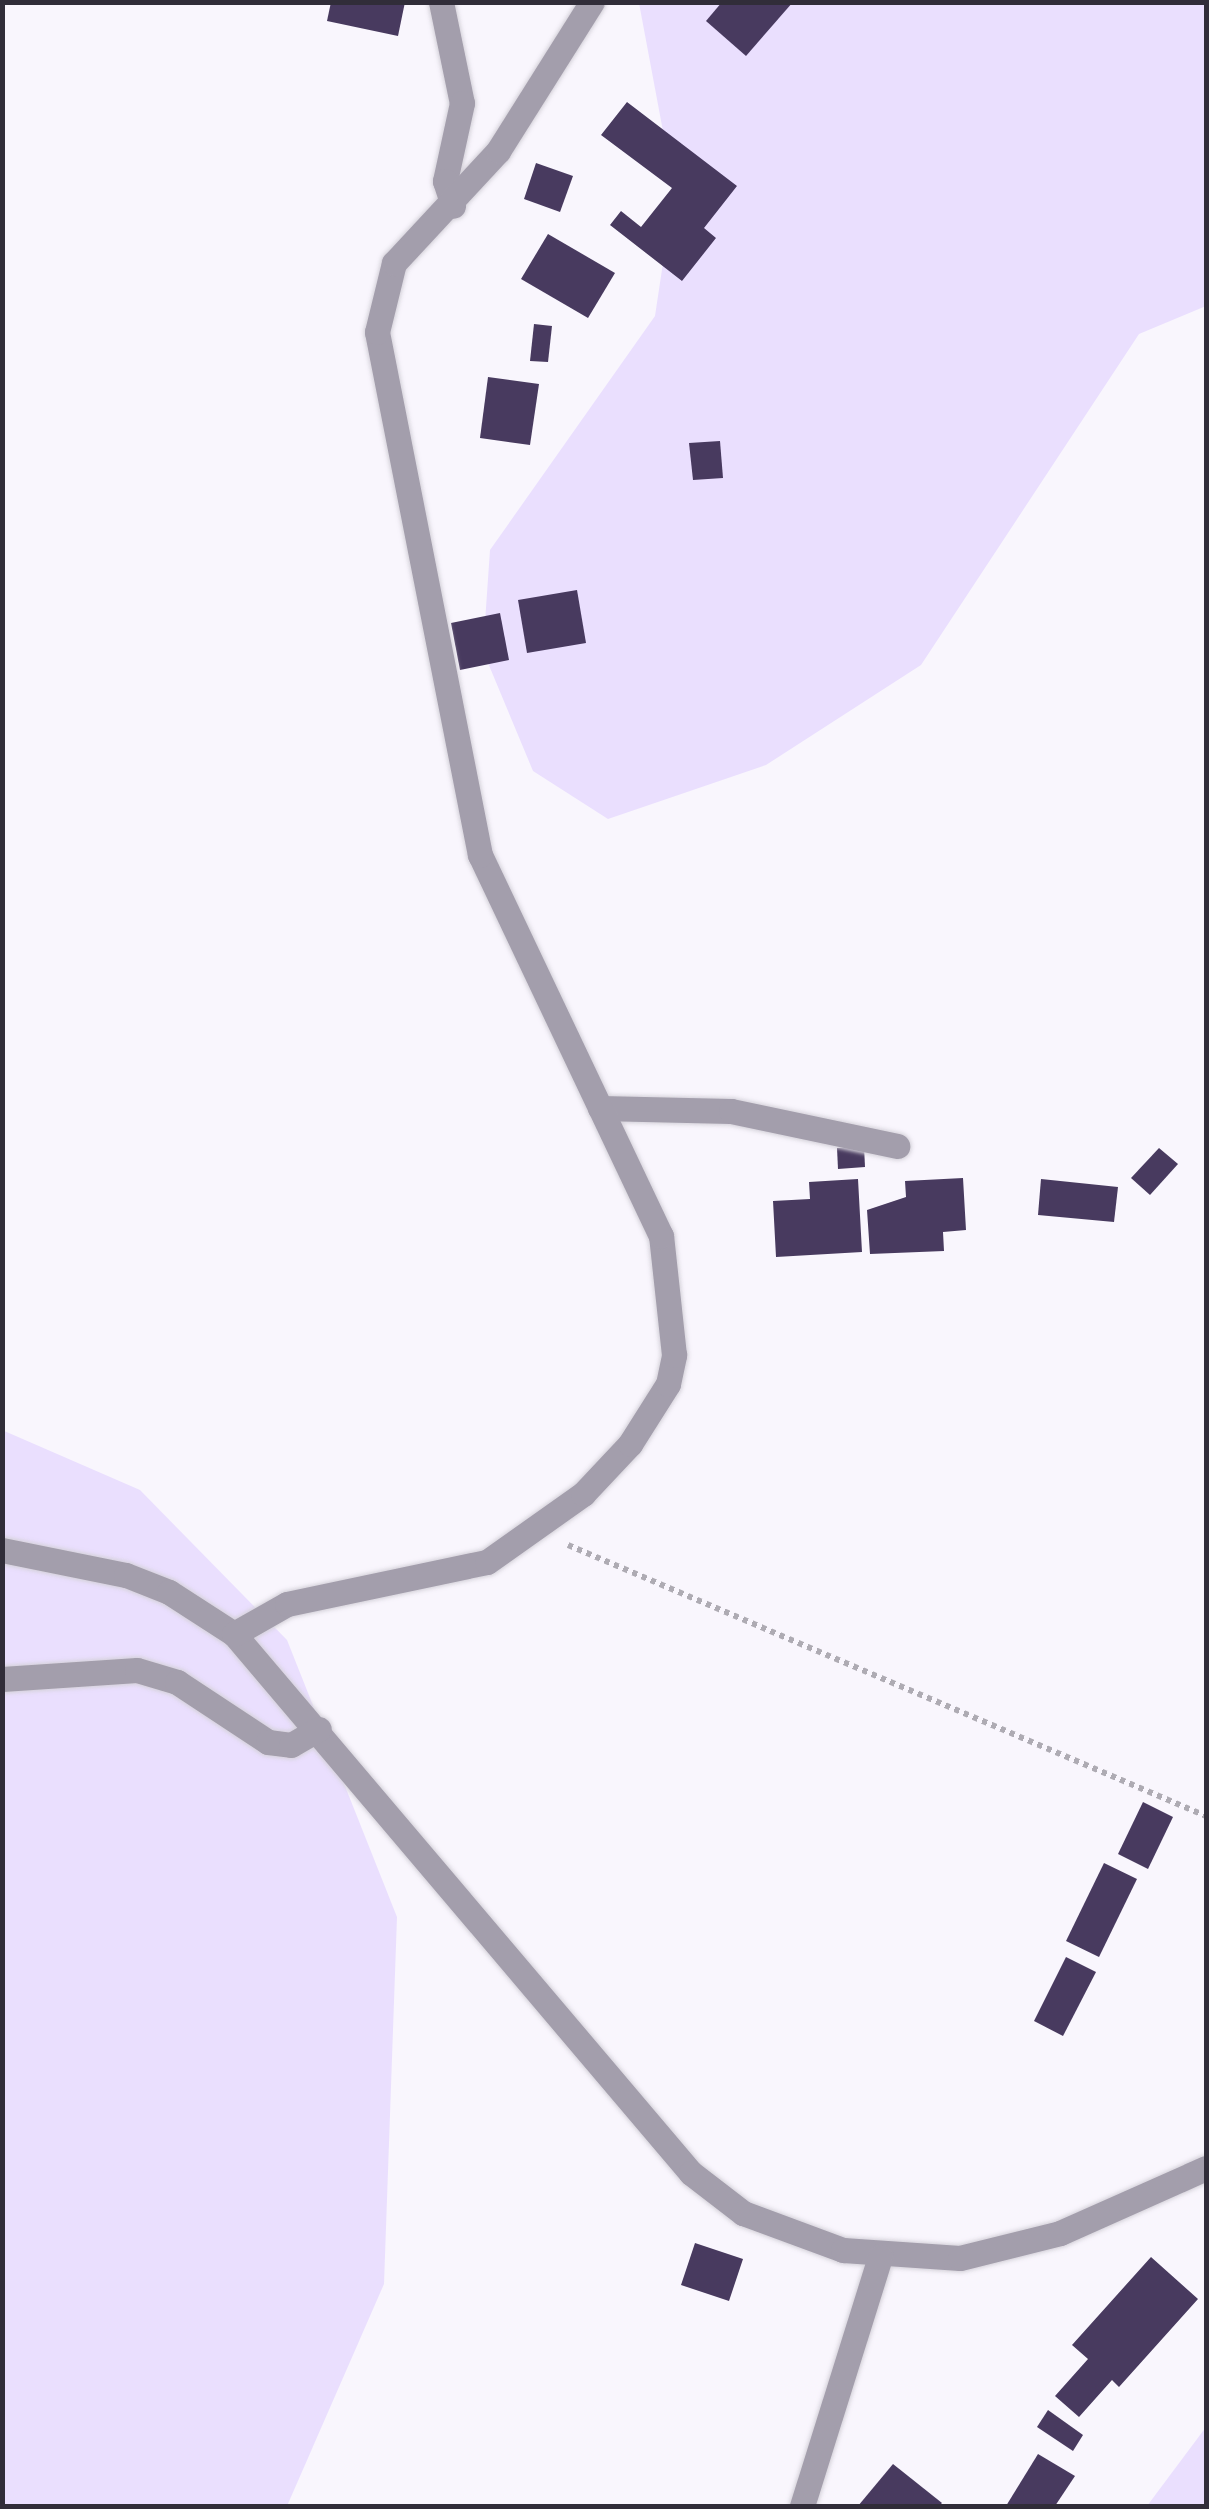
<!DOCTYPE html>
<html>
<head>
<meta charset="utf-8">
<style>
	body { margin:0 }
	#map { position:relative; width:1209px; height:2509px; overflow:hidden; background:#f9f6fd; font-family:"PT Serif",serif }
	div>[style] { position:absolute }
	.green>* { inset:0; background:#eadffe }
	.building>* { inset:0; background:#483a5f }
	.path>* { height:6px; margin-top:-3px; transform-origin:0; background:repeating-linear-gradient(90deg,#aeabb3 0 5px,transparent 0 10px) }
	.roads { filter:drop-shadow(0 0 2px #d5d2da) drop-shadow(0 0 2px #d5d2da) }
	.minor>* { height:25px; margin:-12.5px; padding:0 12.5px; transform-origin:12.5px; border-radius:12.5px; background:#a39eac }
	span { translate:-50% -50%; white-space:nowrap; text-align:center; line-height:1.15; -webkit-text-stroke:10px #fff; paint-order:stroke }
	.frame { position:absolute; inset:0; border:5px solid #312d39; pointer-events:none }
</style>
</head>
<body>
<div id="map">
	<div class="green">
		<i style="clip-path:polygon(639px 3px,1206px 3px,1206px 306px,1139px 334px,921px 665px,766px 765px,608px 819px,533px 771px,483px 651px,490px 550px,655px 316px,674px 190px)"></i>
		<i style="clip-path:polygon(2px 1430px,140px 1490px,287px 1640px,397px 1917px,384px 2284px,287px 2506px,3px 2506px)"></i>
		<i style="clip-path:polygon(1206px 2427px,1206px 2506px,1147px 2506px)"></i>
	</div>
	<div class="building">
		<i style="clip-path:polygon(331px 2px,405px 2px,398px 36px,327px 21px)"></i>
		<i style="clip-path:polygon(722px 2px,793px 2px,746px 56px,706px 21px)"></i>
		<i style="clip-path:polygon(627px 102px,737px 186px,704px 228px,716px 238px,682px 281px,610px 225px,621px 211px,641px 227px,672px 188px,601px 135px)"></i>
		<i style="clip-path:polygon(536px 163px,573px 176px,560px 212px,524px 199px)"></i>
		<i style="clip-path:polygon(548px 234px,615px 273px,588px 318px,521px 279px)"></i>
		<i style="clip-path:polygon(534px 324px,552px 326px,548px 362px,530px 361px)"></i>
		<i style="clip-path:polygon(488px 377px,539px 384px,530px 445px,480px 438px)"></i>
		<i style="clip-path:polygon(720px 441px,723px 478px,693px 480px,689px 443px)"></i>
		<i style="clip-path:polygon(577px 590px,586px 643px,527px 653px,518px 600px)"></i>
		<i style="clip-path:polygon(500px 613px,509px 660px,460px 670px,451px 623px)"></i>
		<i style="clip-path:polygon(864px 1146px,865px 1167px,838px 1169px,837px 1148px)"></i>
		<i style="clip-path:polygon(1159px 1148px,1178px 1164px,1150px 1195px,1131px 1178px)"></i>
		<i style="clip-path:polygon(963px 1178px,966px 1230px,943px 1232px,944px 1251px,870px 1254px,867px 1210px,906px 1197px,905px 1181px)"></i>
		<i style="clip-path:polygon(858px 1179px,862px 1252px,776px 1257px,773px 1201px,810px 1199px,809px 1182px)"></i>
		<i style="clip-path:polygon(1041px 1179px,1118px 1187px,1114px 1222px,1038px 1215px)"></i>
		<i style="clip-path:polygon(1143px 1802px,1173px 1817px,1148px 1869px,1118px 1854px)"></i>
		<i style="clip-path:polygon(1104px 1863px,1137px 1879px,1099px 1957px,1066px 1941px)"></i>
		<i style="clip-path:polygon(1066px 1957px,1096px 1972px,1063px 2036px,1034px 2021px)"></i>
		<i style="clip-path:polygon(695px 2243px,743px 2259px,729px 2301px,681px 2285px)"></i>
		<i style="clip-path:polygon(1151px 2257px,1198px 2299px,1119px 2387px,1112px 2380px,1079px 2417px,1055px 2396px,1088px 2359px,1072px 2345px)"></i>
		<i style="clip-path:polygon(1048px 2410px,1083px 2435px,1073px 2451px,1037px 2427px)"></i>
		<i style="clip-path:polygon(1038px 2454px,1075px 2476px,1055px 2506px,1006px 2506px)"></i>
		<i style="clip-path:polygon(893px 2464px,942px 2503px,939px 2506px,858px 2506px)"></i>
	</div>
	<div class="path">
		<i style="left:568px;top:1545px;width:693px;rotate:23.01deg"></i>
	</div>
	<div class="roads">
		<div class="minor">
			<i style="left:441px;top:2px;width:103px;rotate:78.3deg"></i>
			<i style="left:462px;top:103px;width:80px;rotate:102.3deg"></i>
			<i style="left:445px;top:181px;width:26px;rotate:72deg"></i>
			<i style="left:600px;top:1108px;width:131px;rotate:1.3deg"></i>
			<i style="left:731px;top:1111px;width:170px;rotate:11.9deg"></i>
			<i style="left:2px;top:1550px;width:126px;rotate:11.4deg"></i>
			<i style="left:126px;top:1575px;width:46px;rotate:21.6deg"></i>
			<i style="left:169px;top:1592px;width:77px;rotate:32.9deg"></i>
			<i style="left:234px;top:1634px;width:707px;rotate:49.71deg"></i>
			<i style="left:691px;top:2173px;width:66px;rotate:37.6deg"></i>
			<i style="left:743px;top:2213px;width:107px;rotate:20.3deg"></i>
			<i style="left:843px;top:2250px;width:117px;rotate:3.9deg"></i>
			<i style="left:960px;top:2258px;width:103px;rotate:-14deg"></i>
			<i style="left:1060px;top:2233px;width:160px;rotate:-24deg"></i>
			<i style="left:234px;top:1634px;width:61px;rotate:-29.5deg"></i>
			<i style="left:287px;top:1604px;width:204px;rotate:-11.9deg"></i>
			<i style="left:487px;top:1562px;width:118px;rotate:-35.3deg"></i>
			<i style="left:583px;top:1494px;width:69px;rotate:-46.8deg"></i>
			<i style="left:630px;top:1444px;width:71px;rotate:-57.7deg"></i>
			<i style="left:668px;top:1384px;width:30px;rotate:-78deg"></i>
			<i style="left:674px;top:1355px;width:120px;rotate:-96.2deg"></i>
			<i style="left:661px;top:1236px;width:422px;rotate:-115.4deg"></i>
			<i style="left:480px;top:855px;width:533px;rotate:-101.14deg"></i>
			<i style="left:377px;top:332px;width:71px;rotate:-76.2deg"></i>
			<i style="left:394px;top:263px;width:153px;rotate:-47.1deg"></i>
			<i style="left:498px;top:151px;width:176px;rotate:-57.8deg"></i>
			<i style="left:2px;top:1679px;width:135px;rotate:-3.8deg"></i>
			<i style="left:137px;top:1670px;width:42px;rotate:16.7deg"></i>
			<i style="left:177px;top:1682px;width:109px;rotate:33.4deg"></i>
			<i style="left:268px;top:1742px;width:23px;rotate:7deg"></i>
			<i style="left:291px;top:1745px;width:32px;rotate:-30deg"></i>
			<i style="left:802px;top:2506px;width:261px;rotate:-72.6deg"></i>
		</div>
	</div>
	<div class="frame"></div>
</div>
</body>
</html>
